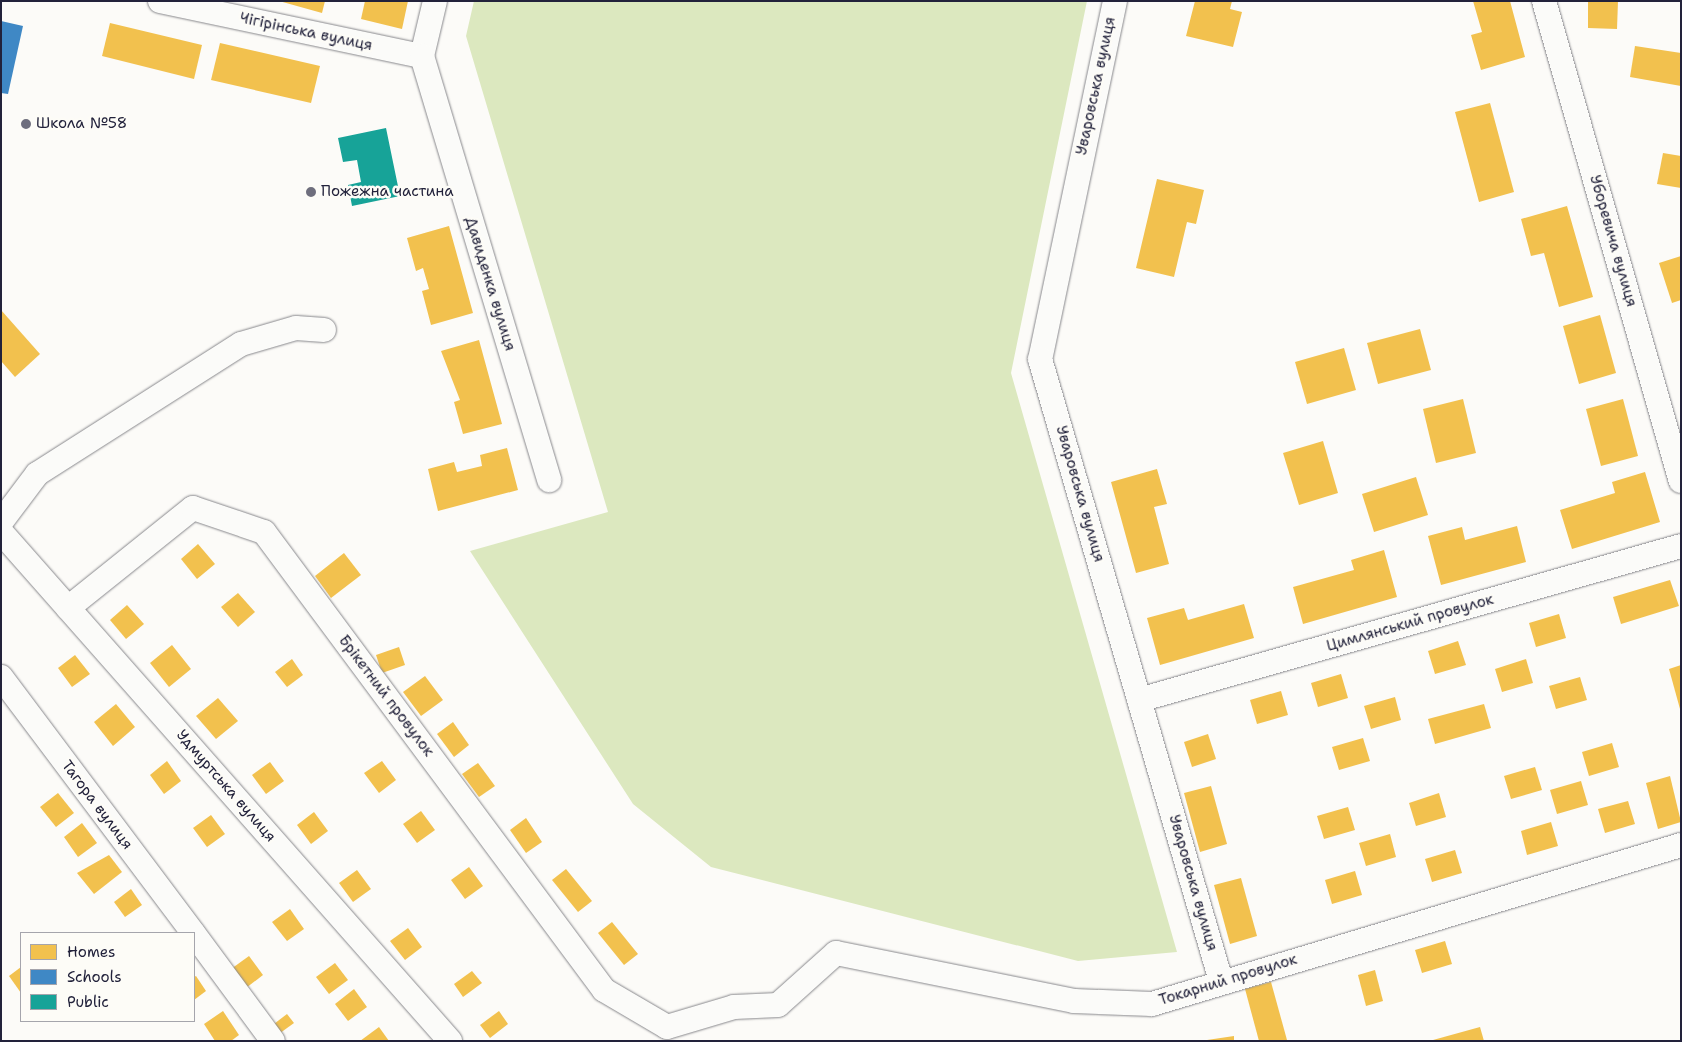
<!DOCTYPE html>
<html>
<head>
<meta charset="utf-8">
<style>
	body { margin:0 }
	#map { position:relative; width:1682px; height:1042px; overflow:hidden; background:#fcfbf8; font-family:"Shantell Sans",sans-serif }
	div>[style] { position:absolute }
	.green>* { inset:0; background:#dce8bf }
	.homes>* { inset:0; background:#f2c14e }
	.schools>* { inset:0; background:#3f88c5 }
	.public>* { inset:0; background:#17a398 }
	.roads { filter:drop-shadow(0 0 1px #88888c) drop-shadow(0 0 1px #88888c) }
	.minor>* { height:24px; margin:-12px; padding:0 12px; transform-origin:12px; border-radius:12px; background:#fbfbf9 }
	.dots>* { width:14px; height:14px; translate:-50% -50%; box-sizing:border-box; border:2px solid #fdfcf7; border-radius:50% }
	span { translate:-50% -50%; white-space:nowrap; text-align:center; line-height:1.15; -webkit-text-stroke:5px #fdfcf7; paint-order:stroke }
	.street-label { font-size:15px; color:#22223b }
	.poi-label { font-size:15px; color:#22223b }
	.left { translate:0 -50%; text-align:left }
	.frame { position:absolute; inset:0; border:2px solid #22223b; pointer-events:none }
	.legend { position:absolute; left:20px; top:932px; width:175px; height:90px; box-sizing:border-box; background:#fdfcf7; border:1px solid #a5a5ac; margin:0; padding:6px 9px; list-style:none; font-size:15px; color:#22223b }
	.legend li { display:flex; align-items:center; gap:10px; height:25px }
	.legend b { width:25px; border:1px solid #a5a5ac }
</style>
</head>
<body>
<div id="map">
	<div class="green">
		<i style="clip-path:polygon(474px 1px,1087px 1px,1011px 373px,1177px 952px,1078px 961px,711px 867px,633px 804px,470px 551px,608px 512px,466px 36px)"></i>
	</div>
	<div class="homes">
		<i style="clip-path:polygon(279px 1px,325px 1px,322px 13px)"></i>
		<i style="clip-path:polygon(365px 1px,408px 1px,402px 29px,361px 19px)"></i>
		<i style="clip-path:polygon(1195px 1px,1232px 1px,1230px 9px,1242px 12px,1233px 47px,1186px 36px)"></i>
		<i style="clip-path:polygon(1473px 1px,1510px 1px,1525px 57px,1481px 70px,1471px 35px,1482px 32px)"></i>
		<i style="clip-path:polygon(1588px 1px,1618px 1px,1617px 29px,1588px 28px)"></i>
		<i style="clip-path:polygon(110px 23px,202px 45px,194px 79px,102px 56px)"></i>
		<i style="clip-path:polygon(220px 43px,320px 66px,311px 103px,211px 80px)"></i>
		<i style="clip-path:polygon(1635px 46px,1681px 53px,1681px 86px,1630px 77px)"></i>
		<i style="clip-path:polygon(1490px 103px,1514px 192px,1479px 202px,1455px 112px)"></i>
		<i style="clip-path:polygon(1663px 153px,1681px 156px,1681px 188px,1657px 184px)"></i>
		<i style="clip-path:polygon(1157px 179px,1204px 190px,1196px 224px,1187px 222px,1174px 277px,1136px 268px)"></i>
		<i style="clip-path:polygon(1567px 206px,1593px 297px,1559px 307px,1544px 253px,1531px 256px,1521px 219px)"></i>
		<i style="clip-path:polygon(449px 226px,473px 313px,431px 325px,422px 291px,429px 289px,423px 268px,416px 271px,407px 238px)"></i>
		<i style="clip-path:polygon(1681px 256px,1681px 300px,1672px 303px,1659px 263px)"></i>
		<i style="clip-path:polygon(1px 310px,40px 354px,15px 377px,1px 361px)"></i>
		<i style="clip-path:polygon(1600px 315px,1616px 373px,1579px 384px,1563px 326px)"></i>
		<i style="clip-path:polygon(1420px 329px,1431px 370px,1378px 384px,1367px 343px)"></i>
		<i style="clip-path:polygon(479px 340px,502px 424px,463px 434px,454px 402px,460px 400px,441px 351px)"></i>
		<i style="clip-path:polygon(1344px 348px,1356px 390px,1307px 404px,1295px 362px)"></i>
		<i style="clip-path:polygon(1463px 399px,1476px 453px,1436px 463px,1423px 409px)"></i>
		<i style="clip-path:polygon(1623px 399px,1638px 456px,1601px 466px,1586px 409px)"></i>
		<i style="clip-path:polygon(1323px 441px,1338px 493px,1299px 505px,1283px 453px)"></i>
		<i style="clip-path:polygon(507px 448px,518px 490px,438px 511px,428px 469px,454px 462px,457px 472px,482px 466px,480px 455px)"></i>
		<i style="clip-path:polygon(1157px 469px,1167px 504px,1154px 507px,1169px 564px,1136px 573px,1111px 482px)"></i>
		<i style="clip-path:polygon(1645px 472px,1660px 522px,1572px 549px,1560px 510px,1615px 493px,1612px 482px)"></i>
		<i style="clip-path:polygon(1416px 477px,1428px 515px,1374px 532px,1362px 494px)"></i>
		<i style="clip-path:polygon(1517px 526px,1526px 562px,1441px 585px,1428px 536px,1462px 527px,1465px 540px)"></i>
		<i style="clip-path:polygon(198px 544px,215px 564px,197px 579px,181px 559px)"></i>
		<i style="clip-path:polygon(1384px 550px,1397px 597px,1303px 624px,1293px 587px,1354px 570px,1351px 560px)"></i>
		<i style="clip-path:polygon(344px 553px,361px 575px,331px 598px,315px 576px)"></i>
		<i style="clip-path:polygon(1670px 580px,1679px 606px,1621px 624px,1613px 597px)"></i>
		<i style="clip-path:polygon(238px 593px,255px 612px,238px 627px,221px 607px)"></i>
		<i style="clip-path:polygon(1244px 604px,1254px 638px,1160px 665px,1147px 618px,1184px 608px,1188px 620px)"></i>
		<i style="clip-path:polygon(127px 605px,144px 624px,126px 639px,110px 620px)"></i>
		<i style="clip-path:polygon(1559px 614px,1566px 638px,1536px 647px,1529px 623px)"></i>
		<i style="clip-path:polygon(1458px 641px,1466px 665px,1435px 674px,1428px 651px)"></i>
		<i style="clip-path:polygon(172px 645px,191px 669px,169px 687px,150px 663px)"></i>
		<i style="clip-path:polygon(399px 647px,405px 665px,382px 673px,376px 655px)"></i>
		<i style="clip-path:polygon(75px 655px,90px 674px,72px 687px,58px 668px)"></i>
		<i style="clip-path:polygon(292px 659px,303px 675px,287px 687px,275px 672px)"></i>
		<i style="clip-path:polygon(1526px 659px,1533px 683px,1502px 692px,1495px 669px)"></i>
		<i style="clip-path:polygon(1681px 665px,1681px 709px,1680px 709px,1669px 669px)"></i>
		<i style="clip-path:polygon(1341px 674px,1348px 698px,1318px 707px,1311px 683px)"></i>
		<i style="clip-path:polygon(425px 676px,443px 700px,421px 716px,403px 692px)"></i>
		<i style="clip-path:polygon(1580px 677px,1587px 700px,1556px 709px,1549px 686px)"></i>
		<i style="clip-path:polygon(1281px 691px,1288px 715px,1257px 724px,1250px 700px)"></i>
		<i style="clip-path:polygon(1395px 697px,1401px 720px,1371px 729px,1364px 706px)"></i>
		<i style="clip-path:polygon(218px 698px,238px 721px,216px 739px,196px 716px)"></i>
		<i style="clip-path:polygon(116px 704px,135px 727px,113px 746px,94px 722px)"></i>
		<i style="clip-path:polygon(1484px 704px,1491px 728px,1435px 744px,1428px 719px)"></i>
		<i style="clip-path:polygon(453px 722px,469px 745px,454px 757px,437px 734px)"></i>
		<i style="clip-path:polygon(1208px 734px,1216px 759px,1192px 767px,1184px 742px)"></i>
		<i style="clip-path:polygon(1363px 738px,1370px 761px,1339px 770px,1332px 747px)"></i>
		<i style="clip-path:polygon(1612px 743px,1619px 767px,1589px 776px,1582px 752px)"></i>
		<i style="clip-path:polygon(167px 761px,181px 781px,164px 794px,150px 775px)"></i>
		<i style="clip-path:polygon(382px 761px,396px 780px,379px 793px,364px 773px)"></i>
		<i style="clip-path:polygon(270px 762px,284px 781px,266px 794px,252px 775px)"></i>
		<i style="clip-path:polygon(478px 763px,495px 786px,479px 797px,462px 774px)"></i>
		<i style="clip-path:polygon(1535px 767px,1542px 790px,1511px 799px,1504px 776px)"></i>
		<i style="clip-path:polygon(1670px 776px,1681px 822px,1658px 829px,1646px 783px)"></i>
		<i style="clip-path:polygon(1581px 781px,1588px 805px,1557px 814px,1550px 790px)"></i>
		<i style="clip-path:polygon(1211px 786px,1227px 844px,1200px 852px,1184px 793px)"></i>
		<i style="clip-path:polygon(58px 793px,74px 813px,56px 827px,40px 807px)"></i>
		<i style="clip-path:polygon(1439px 793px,1446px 817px,1416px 826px,1409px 803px)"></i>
		<i style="clip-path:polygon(1628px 801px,1635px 824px,1605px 833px,1598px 809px)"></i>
		<i style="clip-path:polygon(1348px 807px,1355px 830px,1324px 839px,1317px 816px)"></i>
		<i style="clip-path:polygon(421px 811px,435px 830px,417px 843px,403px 824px)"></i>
		<i style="clip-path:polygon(314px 812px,328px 831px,311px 844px,297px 825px)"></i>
		<i style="clip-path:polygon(211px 815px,225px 834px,207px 847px,193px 828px)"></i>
		<i style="clip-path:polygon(526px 818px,542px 842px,526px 853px,510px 830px)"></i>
		<i style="clip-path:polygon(1551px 822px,1558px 846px,1527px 855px,1521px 831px)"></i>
		<i style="clip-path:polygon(82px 823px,97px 843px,78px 857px,64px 837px)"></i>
		<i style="clip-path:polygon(1390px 834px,1396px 857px,1366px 866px,1359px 843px)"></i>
		<i style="clip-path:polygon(1455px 850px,1462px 873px,1432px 882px,1425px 859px)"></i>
		<i style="clip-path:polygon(109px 855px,122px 872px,94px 894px,77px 873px)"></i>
		<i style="clip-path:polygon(469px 867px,483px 886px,465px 899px,451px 880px)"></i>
		<i style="clip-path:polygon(566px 869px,592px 901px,578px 912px,552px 880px)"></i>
		<i style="clip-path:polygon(357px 870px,371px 889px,353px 902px,339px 883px)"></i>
		<i style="clip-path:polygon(1355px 871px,1362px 895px,1332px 904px,1325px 880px)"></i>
		<i style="clip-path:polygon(1241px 878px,1257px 936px,1230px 944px,1214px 885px)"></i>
		<i style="clip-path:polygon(131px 889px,142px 905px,125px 917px,114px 902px)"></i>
		<i style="clip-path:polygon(290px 909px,304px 929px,287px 941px,272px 922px)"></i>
		<i style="clip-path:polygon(612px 922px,638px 954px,624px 965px,598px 933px)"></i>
		<i style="clip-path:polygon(408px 928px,422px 947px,405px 960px,390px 941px)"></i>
		<i style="clip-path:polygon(1445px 941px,1452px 964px,1422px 973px,1415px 950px)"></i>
		<i style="clip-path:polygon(249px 956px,263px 975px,246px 988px,231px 969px)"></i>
		<i style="clip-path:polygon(335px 963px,348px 980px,329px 994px,316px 977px)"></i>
		<i style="clip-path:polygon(21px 967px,21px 993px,9px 976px)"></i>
		<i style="clip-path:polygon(1375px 970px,1383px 1001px,1366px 1006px,1358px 975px)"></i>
		<i style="clip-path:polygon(472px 971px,482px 983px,463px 997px,454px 984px)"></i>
		<i style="clip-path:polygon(196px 976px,206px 991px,194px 1000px,194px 977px)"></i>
		<i style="clip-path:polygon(1271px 982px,1287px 1040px,1285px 1041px,1259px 1041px,1245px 989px)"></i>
		<i style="clip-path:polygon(354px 989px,367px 1007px,348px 1021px,335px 1004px)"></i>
		<i style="clip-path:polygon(223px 1011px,239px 1035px,231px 1041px,215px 1041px,204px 1024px)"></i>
		<i style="clip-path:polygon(499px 1011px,508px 1024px,490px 1038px,480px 1025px)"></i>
		<i style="clip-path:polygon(287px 1014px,294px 1023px,276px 1036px,270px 1027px)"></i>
		<i style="clip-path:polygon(379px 1027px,389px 1041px,360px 1041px)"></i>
		<i style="clip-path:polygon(1480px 1027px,1484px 1041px,1433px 1041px,1433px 1040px)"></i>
		<i style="clip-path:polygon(1234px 1036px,1234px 1041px,1207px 1041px,1207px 1040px)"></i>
	</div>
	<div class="schools">
		<i style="clip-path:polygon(1px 21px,23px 26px,8px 94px,1px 93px)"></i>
	</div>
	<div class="public">
		<i style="clip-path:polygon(386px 128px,400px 196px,352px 206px,348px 185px,361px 182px,357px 160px,343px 162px,338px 138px)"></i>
	</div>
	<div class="roads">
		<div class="minor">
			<i style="left:160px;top:1px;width:268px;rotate:11.9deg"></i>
			<i style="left:435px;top:1px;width:57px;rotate:103.3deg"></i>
			<i style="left:422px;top:56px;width:443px;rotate:73.3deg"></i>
			<i style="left:1115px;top:1px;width:366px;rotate:101.8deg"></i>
			<i style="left:1040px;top:359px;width:648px;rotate:73.78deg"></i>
			<i style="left:1544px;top:1px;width:499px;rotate:74.1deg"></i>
			<i style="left:1px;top:522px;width:60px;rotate:-53.1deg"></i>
			<i style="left:37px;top:474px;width:242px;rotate:-32.5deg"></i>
			<i style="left:241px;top:344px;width:57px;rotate:-16.2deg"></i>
			<i style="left:296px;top:328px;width:28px;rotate:4deg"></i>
			<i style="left:1px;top:532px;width:679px;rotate:48.58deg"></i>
			<i style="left:68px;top:608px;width:160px;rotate:-38.7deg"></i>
			<i style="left:193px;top:508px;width:75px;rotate:18.7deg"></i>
			<i style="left:264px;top:532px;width:570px;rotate:53.41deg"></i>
			<i style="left:604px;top:990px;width:73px;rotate:30.4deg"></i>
			<i style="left:667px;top:1027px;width:70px;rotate:-16.6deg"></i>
			<i style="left:734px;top:1007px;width:44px;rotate:-2.6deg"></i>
			<i style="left:778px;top:1005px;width:78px;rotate:-41.9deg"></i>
			<i style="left:836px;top:953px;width:243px;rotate:11.4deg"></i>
			<i style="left:1074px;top:1001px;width:78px;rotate:2.2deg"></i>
			<i style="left:1152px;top:1004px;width:552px;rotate:-16.73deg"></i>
			<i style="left:1px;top:677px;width:320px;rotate:53.1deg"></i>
			<i style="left:1139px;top:700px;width:563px;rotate:-15.86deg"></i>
			<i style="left:194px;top:934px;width:133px;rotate:53.6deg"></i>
		</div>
	</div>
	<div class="dots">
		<i style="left:26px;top:124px;background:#6e6e7d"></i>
		<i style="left:311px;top:192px;background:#6e6e7d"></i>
	</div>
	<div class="street-label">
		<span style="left:306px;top:32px;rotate:12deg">Чiгiрiнська вулиця</span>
		<span style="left:1096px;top:86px;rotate:-78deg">Уваровська вулиця</span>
		<span style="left:1613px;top:241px;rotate:74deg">Уборевича вулиця</span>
		<span style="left:490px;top:284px;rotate:73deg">Давиденка вулиця</span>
		<span style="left:1080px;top:494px;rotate:74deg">Уваровська вулиця</span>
		<span style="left:1410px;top:623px;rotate:-16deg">Цимлянський провулок</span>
		<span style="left:386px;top:696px;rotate:53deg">Брiкетний провулок</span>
		<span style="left:226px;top:786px;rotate:49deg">Удмуртська вулиця</span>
		<span style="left:97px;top:805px;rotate:53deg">Тагора вулиця</span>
		<span style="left:1193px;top:883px;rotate:74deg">Уваровська вулиця</span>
		<span style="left:1228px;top:980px;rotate:-17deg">Токарний провулок</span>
	</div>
	<div class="poi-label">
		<span class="left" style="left:36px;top:124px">Школа №58</span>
		<span class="left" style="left:321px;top:192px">Пожежна частина</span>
	</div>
	<div class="frame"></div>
	<ul class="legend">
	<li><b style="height:14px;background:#f2c14e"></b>Homes</li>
	<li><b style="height:14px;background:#3f88c5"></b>Schools</li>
	<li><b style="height:14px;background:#17a398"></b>Public</li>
	</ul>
</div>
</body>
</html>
